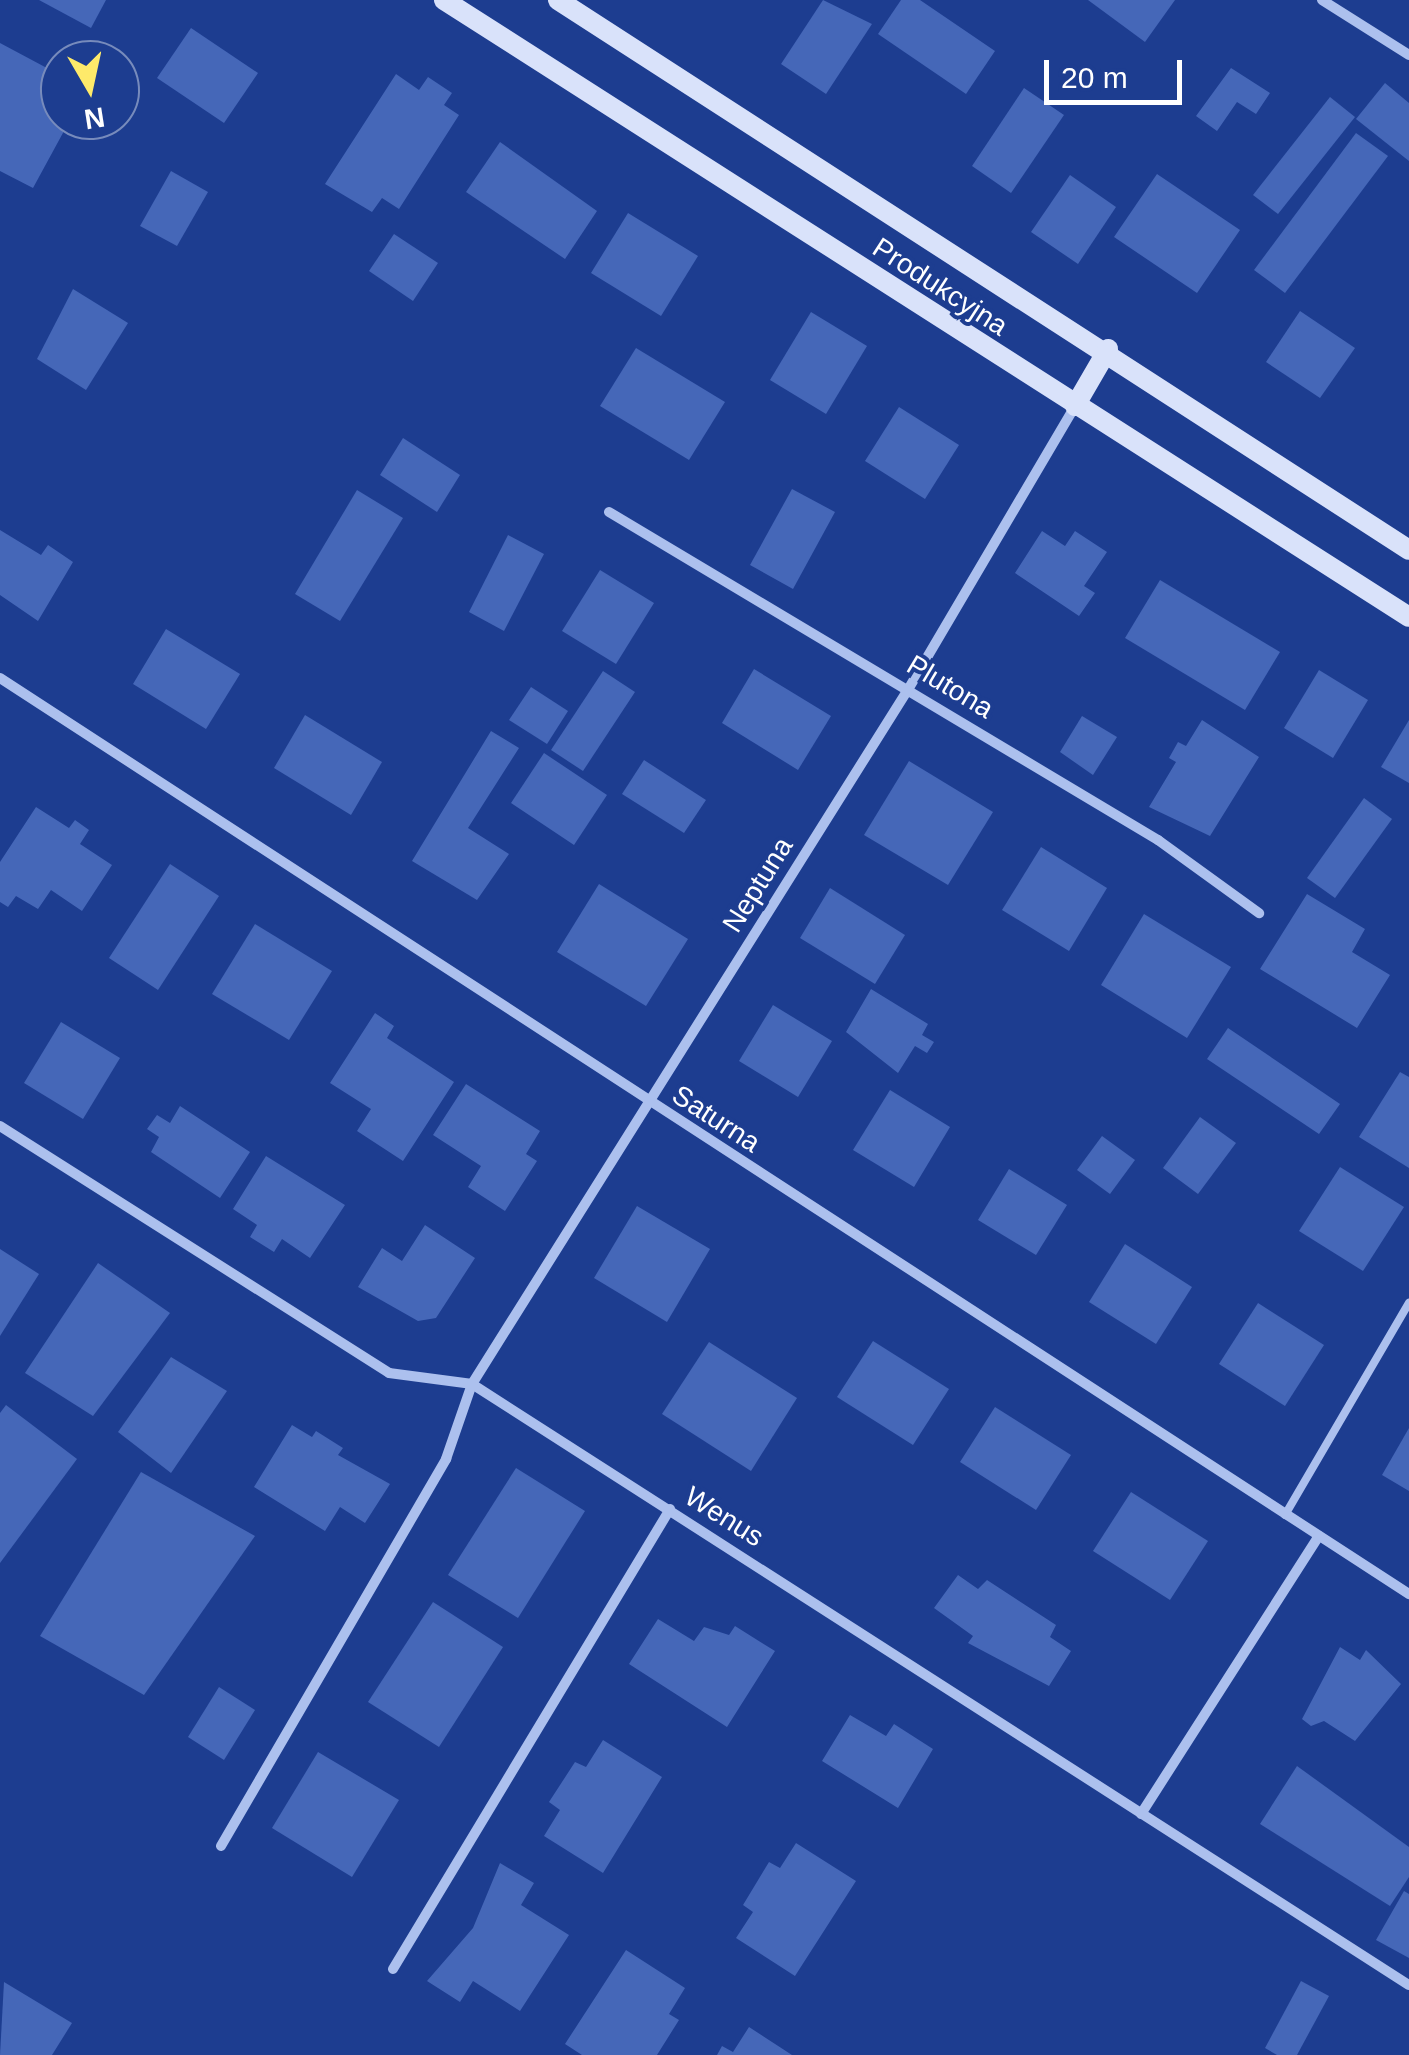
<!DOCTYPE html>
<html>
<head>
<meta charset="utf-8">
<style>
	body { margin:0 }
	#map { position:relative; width:1409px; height:2055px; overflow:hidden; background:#1d3d90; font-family:Helvetica,sans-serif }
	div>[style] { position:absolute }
	.building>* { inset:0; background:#4567b8 }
	.lane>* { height:8px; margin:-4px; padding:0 4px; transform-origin:4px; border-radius:4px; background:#acc0ee }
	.street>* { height:10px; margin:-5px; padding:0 5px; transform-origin:5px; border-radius:5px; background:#acc0ee }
	.secondary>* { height:20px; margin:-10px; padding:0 10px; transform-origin:10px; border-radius:10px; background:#d9e2fa }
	span { translate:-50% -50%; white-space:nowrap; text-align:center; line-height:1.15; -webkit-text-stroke:8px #1d3d90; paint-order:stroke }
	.street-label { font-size:28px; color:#fff }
	.north { position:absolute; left:40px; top:40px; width:100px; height:100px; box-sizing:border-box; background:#1d3d90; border:2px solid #778bbc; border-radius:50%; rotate:171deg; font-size:28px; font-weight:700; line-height:40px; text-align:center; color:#fff }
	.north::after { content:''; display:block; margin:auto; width:35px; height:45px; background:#feea6a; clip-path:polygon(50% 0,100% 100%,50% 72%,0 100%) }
	.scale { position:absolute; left:1044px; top:60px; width:138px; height:45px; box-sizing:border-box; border:5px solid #fff; border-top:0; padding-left:12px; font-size:30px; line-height:35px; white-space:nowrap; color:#fff; -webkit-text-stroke:8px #1d3d90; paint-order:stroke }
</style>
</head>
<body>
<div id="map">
	<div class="building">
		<i style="clip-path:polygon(39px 0,106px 0,91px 28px)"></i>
		<i style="clip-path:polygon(823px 0,872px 24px,826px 94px,781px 64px)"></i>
		<i style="clip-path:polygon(901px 0,920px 0,995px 51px,966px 94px,878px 34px)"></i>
		<i style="clip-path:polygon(1088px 0,1175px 0,1145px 42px)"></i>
		<i style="clip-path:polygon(191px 28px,258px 73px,224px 123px,157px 78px)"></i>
		<i style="clip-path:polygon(0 43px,60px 75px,60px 120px,70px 120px,33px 188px,0 171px)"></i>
		<i style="clip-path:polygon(1231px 68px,1270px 93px,1256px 114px,1237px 102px,1217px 131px,1196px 116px)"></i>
		<i style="clip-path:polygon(396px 74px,419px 90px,428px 77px,452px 93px,444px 105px,459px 115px,399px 209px,382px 198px,372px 212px,325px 184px)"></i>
		<i style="clip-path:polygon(1385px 83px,1409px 103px,1409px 161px,1356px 119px)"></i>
		<i style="clip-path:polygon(1024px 88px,1064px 115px,1011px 193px,972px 166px)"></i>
		<i style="clip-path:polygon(1330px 97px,1355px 117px,1278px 214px,1253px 195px)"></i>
		<i style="clip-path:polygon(1356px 133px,1388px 156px,1285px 293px,1254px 270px)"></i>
		<i style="clip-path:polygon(500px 142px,597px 211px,565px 259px,466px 192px)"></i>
		<i style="clip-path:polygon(171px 171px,208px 192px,177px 246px,140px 226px)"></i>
		<i style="clip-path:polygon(1157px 174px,1240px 230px,1197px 293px,1114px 237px)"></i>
		<i style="clip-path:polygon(1070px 175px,1116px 207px,1078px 264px,1031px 232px)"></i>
		<i style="clip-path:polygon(628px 213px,698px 256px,661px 316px,591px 273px)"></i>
		<i style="clip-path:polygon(394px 234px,438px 263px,413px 301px,369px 271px)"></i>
		<i style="clip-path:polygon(73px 289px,128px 323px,86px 390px,37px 359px)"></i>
		<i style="clip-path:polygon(1300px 311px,1355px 348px,1320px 398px,1266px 362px)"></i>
		<i style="clip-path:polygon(811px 312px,867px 346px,826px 414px,770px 380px)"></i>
		<i style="clip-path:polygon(636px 348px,725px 402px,689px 460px,600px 406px)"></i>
		<i style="clip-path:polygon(899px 407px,959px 445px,925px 499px,865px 461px)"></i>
		<i style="clip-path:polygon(403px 438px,460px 475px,437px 512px,380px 475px)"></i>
		<i style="clip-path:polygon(792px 489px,835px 512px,793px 589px,750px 565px)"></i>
		<i style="clip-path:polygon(357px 490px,403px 518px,340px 621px,295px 594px)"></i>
		<i style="clip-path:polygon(0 530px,41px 555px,48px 545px,73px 562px,38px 621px,0 595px)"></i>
		<i style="clip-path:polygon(1042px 531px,1065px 546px,1075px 531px,1107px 552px,1084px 586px,1095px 593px,1079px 616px,1015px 573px)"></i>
		<i style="clip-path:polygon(508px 535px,544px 554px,504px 631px,469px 612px)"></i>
		<i style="clip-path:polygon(600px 570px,654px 603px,616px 664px,562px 631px)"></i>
		<i style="clip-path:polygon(1160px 580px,1280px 652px,1245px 710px,1125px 638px)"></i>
		<i style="clip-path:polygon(166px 629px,240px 674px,206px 729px,133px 684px)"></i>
		<i style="clip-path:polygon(754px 669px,831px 716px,798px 770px,722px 723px)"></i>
		<i style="clip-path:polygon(1319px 670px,1368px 700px,1333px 758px,1284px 728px)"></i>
		<i style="clip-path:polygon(603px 671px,635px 692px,583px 771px,551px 750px)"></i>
		<i style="clip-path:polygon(531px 687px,568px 711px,547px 744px,509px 720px)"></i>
		<i style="clip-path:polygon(305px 715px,382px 762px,351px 815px,274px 768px)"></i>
		<i style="clip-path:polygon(1082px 716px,1117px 737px,1093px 775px,1060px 752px)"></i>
		<i style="clip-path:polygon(1202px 720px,1259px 757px,1210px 836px,1149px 807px,1176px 762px,1169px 758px,1178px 742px,1186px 746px)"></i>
		<i style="clip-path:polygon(1409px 720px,1409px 783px,1381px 767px)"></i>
		<i style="clip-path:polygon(491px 731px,519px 748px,468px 828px,509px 854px,477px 900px,412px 861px)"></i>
		<i style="clip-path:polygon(544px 753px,607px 795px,574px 845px,511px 803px)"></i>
		<i style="clip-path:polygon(644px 760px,706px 800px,684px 833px,622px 794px)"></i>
		<i style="clip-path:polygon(909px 761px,993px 812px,948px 885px,864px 835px)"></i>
		<i style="clip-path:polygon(1364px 798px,1392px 819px,1335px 898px,1307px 878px)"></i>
		<i style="clip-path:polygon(36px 807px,69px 828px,75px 820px,89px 830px,80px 844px,112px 865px,82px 911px,51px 890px,38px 909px,16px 896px,8px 907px,0 902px,0 862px)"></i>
		<i style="clip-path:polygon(1041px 847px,1107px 888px,1069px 951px,1002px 910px)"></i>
		<i style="clip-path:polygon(170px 864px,219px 896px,158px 990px,109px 958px)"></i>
		<i style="clip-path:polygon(599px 884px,688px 939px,646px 1006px,557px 952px)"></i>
		<i style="clip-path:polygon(830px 888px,905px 935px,875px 984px,800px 938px)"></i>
		<i style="clip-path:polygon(1307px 894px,1365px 929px,1352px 952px,1390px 975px,1357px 1028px,1260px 969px)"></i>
		<i style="clip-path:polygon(1144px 914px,1231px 967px,1187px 1038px,1101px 985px)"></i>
		<i style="clip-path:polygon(255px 924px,332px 971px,289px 1040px,212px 994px)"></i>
		<i style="clip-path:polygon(871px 989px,928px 1024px,922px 1035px,934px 1042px,927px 1053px,915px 1046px,898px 1073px,846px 1032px)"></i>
		<i style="clip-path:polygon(773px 1005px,832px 1041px,798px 1097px,739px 1061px)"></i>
		<i style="clip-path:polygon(375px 1013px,394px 1026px,387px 1038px,454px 1082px,403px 1161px,357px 1131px,371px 1109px,330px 1083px)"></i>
		<i style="clip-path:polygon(61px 1022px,120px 1058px,83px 1119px,24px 1083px)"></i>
		<i style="clip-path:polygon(1228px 1028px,1340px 1104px,1319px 1134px,1207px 1059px)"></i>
		<i style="clip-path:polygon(1400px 1072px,1409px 1077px,1409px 1168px,1359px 1137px)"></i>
		<i style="clip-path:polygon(466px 1084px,540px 1131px,526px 1154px,537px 1161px,505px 1211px,468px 1187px,481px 1166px,433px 1135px)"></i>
		<i style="clip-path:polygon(890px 1090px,950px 1127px,914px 1187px,853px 1150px)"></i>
		<i style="clip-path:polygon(180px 1106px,250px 1152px,220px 1198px,151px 1152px,159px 1137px,147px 1129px,157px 1115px,170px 1123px)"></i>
		<i style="clip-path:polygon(1200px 1117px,1236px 1143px,1198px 1194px,1163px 1168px)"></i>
		<i style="clip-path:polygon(1102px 1136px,1135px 1160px,1110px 1194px,1077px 1170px)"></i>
		<i style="clip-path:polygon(266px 1156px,345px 1205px,310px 1258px,282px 1239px,274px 1252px,250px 1237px,257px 1225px,233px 1209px)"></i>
		<i style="clip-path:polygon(1340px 1167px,1404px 1207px,1363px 1271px,1299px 1231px)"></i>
		<i style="clip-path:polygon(1009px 1169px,1067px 1205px,1036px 1255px,978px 1220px)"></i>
		<i style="clip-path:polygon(637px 1206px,710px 1249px,667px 1322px,594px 1278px)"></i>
		<i style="clip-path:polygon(425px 1225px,475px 1258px,436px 1318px,418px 1321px,358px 1287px,382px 1248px,402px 1261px)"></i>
		<i style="clip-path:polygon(1125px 1244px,1192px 1287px,1156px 1344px,1089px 1302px)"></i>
		<i style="clip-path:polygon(0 1249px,39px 1274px,0 1336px)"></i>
		<i style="clip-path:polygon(98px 1263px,170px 1313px,93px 1416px,25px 1373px)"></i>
		<i style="clip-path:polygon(1258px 1303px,1324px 1345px,1285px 1406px,1219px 1364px)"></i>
		<i style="clip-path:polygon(873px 1341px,949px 1389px,913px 1445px,837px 1397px)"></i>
		<i style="clip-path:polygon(709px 1342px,797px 1398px,751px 1471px,662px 1414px)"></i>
		<i style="clip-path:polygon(171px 1357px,227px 1391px,171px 1473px,118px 1432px)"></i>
		<i style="clip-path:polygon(6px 1405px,77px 1459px,0 1563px,0 1413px)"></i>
		<i style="clip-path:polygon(995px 1407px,1071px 1455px,1036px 1510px,960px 1462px)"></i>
		<i style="clip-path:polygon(292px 1425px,312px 1437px,316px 1431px,343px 1448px,338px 1455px,390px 1484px,365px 1523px,340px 1507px,325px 1531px,254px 1487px)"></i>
		<i style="clip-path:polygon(1409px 1428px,1409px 1491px,1382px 1475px)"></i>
		<i style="clip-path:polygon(516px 1468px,585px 1511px,518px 1618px,448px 1575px)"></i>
		<i style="clip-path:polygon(141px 1472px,255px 1536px,144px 1695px,40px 1636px)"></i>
		<i style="clip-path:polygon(1131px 1492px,1208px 1541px,1170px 1600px,1093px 1551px)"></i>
		<i style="clip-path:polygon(958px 1575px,978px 1589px,987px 1580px,1056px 1625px,1050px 1637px,1071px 1651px,1049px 1686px,968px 1643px,973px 1636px,934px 1608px)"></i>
		<i style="clip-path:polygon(433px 1602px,503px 1647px,439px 1747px,368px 1702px)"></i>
		<i style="clip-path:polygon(658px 1619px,694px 1641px,704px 1627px,729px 1635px,735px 1626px,775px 1651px,727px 1727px,629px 1664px)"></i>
		<i style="clip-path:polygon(1340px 1647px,1360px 1660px,1366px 1650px,1401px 1684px,1355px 1741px,1324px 1721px,1311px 1726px,1302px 1719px)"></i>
		<i style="clip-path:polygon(219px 1687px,255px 1710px,224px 1760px,188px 1737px)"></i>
		<i style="clip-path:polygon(850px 1715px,886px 1736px,894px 1724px,933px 1749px,898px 1808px,822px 1761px)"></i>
		<i style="clip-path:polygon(603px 1740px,662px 1777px,603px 1873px,544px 1836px,560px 1810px,549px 1802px,575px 1762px,586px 1767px)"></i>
		<i style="clip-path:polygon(318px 1752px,399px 1800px,352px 1877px,272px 1828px)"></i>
		<i style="clip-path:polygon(1297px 1766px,1409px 1847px,1409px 1877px,1390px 1906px,1260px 1824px)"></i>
		<i style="clip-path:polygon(796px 1843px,856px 1881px,795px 1976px,736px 1938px,753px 1912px,743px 1905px,769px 1862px,780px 1868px)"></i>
		<i style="clip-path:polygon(500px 1863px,534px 1883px,521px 1905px,569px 1935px,520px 2011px,473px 1981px,460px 2002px,427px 1981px,473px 1928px)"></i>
		<i style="clip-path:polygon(1404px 1891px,1409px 1894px,1409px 1958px,1376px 1940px)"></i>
		<i style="clip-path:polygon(626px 1950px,685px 1988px,669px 2014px,679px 2020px,657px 2055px,582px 2055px,565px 2044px)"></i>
		<i style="clip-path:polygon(1301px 1981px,1329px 1996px,1297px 2055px,1277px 2055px,1265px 2048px)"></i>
		<i style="clip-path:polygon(4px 1982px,72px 2023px,52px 2055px,0 2055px)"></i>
		<i style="clip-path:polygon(749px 2027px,792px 2055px,717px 2055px,722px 2046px,733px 2052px)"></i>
	</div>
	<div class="lane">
		<i style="left:1285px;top:1515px;width:246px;rotate:-59.7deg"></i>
	</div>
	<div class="street">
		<i style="left:1322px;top:0;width:103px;rotate:32.3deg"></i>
		<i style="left:609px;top:512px;width:640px;rotate:30.86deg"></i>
		<i style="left:1158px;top:840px;width:125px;rotate:35.9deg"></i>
		<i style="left:0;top:678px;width:1681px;rotate:33.03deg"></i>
		<i style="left:0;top:1126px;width:461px;rotate:32.4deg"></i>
		<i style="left:389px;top:1373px;width:84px;rotate:7.5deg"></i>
		<i style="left:472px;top:1384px;width:1113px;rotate:32.68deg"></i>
		<i style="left:1141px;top:1814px;width:330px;rotate:-57.4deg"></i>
		<i style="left:221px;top:1846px;width:448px;rotate:-59.8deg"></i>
		<i style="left:446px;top:1459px;width:79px;rotate:-70.9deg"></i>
		<i style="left:472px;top:1384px;width:822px;rotate:-57.88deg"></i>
		<i style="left:909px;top:688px;width:327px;rotate:-59.5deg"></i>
		<i style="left:393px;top:1969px;width:537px;rotate:-58.94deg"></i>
	</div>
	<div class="secondary">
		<i style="left:444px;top:0;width:1145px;rotate:32.59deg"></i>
		<i style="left:558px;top:0;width:1013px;rotate:32.87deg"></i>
		<i style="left:1075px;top:406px;width:66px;rotate:-59.9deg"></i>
	</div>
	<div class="street-label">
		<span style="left:940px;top:287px;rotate:33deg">Produkcyjna</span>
		<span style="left:950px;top:687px;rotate:31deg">Plutona</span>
		<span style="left:758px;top:885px;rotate:-58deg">Neptuna</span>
		<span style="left:716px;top:1119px;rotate:33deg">Saturna</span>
		<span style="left:724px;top:1517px;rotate:32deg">Wenus</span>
	</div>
	<div class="north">N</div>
	<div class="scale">20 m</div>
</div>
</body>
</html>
